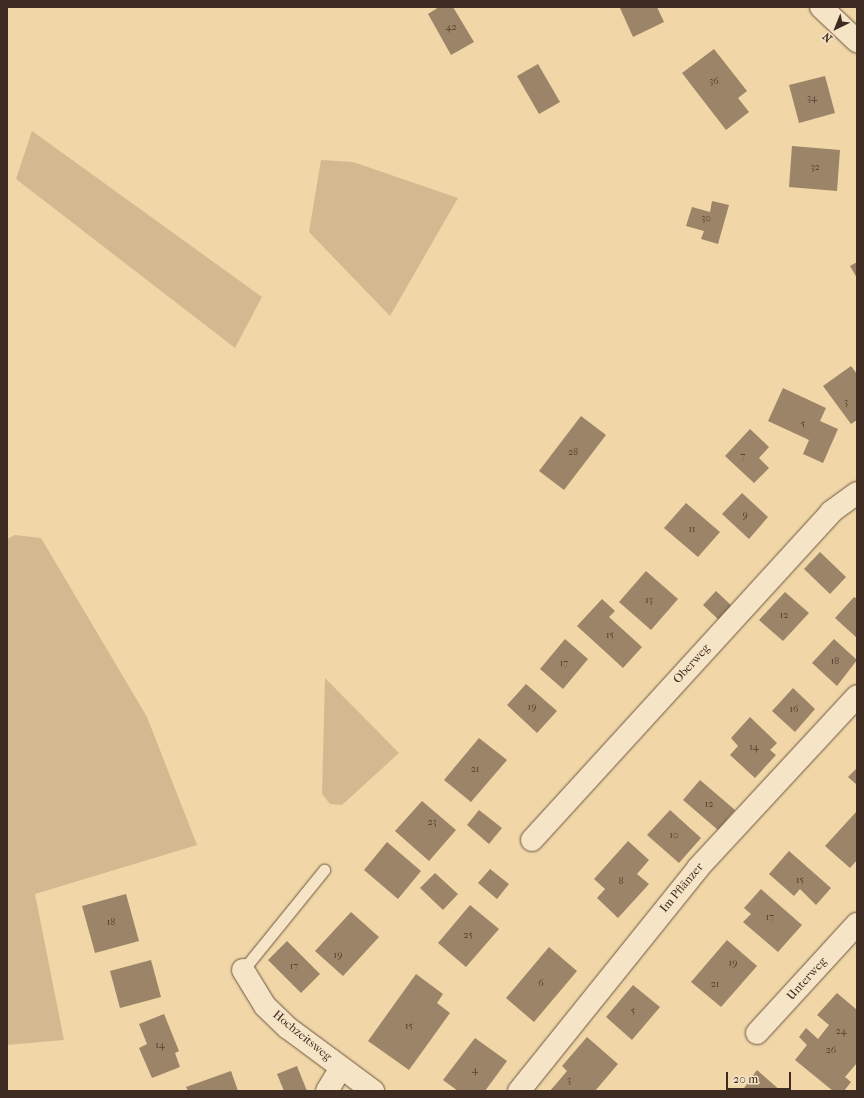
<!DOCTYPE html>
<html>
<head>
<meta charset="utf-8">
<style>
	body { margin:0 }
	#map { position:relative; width:864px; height:1098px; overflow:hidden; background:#f1d6a7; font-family:"IM FELL French Canon",serif }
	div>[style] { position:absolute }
	.green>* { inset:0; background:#d3b990 }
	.building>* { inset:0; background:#9b8467 }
	.roads { filter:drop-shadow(0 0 1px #6b5642) drop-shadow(0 0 1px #6b5642) }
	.service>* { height:11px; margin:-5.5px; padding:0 5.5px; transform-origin:5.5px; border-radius:5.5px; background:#f6e4c6 }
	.minor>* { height:22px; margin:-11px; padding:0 11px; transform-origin:11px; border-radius:11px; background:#f6e4c6 }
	span { translate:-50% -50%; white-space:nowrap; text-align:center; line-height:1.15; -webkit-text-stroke:3px #f6e4c6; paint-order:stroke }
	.number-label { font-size:10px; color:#554132 }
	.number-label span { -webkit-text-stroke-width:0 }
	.street-label { font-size:12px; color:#3e2b21 }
	.frame { position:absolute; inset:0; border:8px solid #3e2b21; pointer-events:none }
	.north { position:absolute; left:816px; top:8px; width:40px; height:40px; -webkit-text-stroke:3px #f6e4c6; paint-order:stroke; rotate:223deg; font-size:11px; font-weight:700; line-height:16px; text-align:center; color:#3e2b21 }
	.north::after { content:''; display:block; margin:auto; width:14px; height:18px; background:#3e2b21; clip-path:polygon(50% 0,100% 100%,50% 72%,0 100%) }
	.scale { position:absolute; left:726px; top:1072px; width:65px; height:18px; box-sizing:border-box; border:2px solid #3e2b21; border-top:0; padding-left:5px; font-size:12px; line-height:14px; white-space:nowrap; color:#3e2b21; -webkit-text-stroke:3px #f6e4c6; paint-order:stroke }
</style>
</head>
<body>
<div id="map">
	<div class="green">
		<i style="clip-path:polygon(32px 131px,262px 297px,235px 348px,16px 179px)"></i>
		<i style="clip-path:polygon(321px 160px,353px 162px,458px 198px,390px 316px,309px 232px)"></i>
		<i style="clip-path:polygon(15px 535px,41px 538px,147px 717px,197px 845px,35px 894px,64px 1040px,7px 1045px,7px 539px)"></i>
		<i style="clip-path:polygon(325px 678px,399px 753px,342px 805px,330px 804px,322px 794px)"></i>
	</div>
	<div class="building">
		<i style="clip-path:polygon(439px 7px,453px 7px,474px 42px,451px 55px,428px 14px)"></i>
		<i style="clip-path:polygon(657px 7px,664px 22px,633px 37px,620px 8px)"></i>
		<i style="clip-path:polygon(714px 49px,747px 91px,738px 98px,749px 112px,726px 130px,682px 73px)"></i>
		<i style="clip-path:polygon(538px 64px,560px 102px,539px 114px,517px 76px)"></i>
		<i style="clip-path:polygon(825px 76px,835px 113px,799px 123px,789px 85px)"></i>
		<i style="clip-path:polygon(792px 146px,840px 150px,837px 191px,789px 187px)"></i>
		<i style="clip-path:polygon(712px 201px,729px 205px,718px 244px,701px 239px,704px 231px,686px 226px,692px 207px,710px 212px)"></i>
		<i style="clip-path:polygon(857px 262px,857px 278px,850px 266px)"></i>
		<i style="clip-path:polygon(851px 366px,857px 374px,857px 420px,851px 424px,823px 386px)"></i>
		<i style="clip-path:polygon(783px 388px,826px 408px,820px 421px,838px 429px,823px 463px,803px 454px,809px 440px,768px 421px)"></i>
		<i style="clip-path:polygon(581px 416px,606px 435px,564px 490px,539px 471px)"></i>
		<i style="clip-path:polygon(750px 429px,769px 447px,759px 458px,769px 468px,754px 483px,725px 456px)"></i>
		<i style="clip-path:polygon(742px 493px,768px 517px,749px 539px,722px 514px)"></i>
		<i style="clip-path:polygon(686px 503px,720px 532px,698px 557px,664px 528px)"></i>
		<i style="clip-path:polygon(820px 552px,846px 577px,830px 594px,804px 569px)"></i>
		<i style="clip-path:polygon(646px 571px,678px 599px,651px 630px,619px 602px)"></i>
		<i style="clip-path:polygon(716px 591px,733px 607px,720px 621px,703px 605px)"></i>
		<i style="clip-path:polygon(785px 592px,809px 613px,783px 641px,759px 620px)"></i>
		<i style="clip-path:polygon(854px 597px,857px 599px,857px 638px,835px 618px)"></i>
		<i style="clip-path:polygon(602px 599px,615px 611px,609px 617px,642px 647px,623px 668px,577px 626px)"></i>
		<i style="clip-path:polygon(565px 639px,588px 659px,563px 689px,540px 669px)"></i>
		<i style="clip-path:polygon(834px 639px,857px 660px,837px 686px,812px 663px)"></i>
		<i style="clip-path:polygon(526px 684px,557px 711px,537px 733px,507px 705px)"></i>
		<i style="clip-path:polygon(793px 688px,815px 709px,795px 732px,772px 711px)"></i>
		<i style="clip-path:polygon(750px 717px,777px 743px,770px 750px,776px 755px,755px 778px,730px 755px,738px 746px,731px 738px)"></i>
		<i style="clip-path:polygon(479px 738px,507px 760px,471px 802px,444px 780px)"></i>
		<i style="clip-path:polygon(857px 768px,857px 785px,848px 777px)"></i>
		<i style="clip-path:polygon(700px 780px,735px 810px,718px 830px,683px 800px)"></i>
		<i style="clip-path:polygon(422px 801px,456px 830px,429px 861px,395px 831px)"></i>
		<i style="clip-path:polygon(479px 810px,502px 828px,489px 844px,467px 825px)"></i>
		<i style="clip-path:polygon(670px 810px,701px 838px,679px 863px,647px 835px)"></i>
		<i style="clip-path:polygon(857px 811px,857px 860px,850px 868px,825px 846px)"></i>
		<i style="clip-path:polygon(628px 841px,649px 860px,637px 874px,649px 884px,618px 918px,597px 898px,605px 889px,594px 879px)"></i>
		<i style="clip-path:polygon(387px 842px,421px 871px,398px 899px,364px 870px)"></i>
		<i style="clip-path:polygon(789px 851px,831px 888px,816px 905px,800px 889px,794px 896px,769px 874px)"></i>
		<i style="clip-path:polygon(490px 869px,509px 884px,497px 899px,478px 883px)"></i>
		<i style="clip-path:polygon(435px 873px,458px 894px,443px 910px,420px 888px)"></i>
		<i style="clip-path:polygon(761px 889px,802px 925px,778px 952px,743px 922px,751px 914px,744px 908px)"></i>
		<i style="clip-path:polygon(126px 894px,139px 941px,95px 953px,82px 906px)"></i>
		<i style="clip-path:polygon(470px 905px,499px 929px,466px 967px,438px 943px)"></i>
		<i style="clip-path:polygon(351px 912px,379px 937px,343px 976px,315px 951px)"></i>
		<i style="clip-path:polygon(727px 940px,757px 966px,721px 1007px,691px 982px)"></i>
		<i style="clip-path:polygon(287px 941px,320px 974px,301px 993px,268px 960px)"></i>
		<i style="clip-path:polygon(549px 947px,577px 971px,534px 1022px,506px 998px)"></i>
		<i style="clip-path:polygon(151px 960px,161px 997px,120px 1008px,110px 971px)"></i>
		<i style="clip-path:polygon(416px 974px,443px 994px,437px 1003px,450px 1013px,409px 1070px,368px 1041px)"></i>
		<i style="clip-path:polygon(633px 985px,660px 1007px,632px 1040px,606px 1017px)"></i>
		<i style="clip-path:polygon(837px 993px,857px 1010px,857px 1063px,845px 1077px,851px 1082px,844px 1091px,833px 1091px,795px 1060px,807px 1045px,799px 1037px,806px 1028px,818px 1039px,829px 1025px,817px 1015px)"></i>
		<i style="clip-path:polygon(164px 1014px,179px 1051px,175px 1053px,180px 1067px,152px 1078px,139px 1048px,147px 1044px,139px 1024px)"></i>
		<i style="clip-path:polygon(587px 1037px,618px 1064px,595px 1091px,550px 1091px,567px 1071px,562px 1066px)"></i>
		<i style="clip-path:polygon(475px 1038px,507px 1061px,485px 1091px,458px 1091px,443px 1080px)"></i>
		<i style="clip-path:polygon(297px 1066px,307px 1091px,284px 1091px,277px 1074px)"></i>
		<i style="clip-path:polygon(757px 1070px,781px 1091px,742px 1091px)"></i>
		<i style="clip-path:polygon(231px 1071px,238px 1091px,188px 1091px,186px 1087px)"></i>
	</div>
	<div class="roads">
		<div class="service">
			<i style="left:243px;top:970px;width:129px;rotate:-51deg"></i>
		</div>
		<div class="minor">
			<i style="left:821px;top:7px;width:50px;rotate:43.4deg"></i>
			<i style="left:532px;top:840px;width:444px;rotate:-47.6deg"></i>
			<i style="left:831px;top:512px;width:32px;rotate:-36deg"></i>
			<i style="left:243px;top:970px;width:42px;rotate:58.6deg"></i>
			<i style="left:265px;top:1006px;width:32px;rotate:44deg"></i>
			<i style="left:288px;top:1028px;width:106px;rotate:36.5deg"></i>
			<i style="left:757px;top:1033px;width:148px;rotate:-47.5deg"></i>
			<i style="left:327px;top:1091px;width:27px;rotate:-59deg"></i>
			<i style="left:519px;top:1091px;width:286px;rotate:-51.2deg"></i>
			<i style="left:698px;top:868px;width:234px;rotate:-47.2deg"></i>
		</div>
	</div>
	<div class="number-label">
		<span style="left:451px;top:28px">42</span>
		<span style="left:714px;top:82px">36</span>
		<span style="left:812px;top:99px">34</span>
		<span style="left:815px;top:168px">32</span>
		<span style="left:706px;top:219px">30</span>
		<span style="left:846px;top:403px">3</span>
		<span style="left:803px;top:425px">5</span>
		<span style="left:573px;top:453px">28</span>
		<span style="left:743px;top:457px">7</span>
		<span style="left:745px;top:516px">9</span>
		<span style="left:692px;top:530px">11</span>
		<span style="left:649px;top:601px">13</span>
		<span style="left:784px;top:616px">12</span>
		<span style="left:610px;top:636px">15</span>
		<span style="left:835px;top:662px">18</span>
		<span style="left:564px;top:664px">17</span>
		<span style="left:532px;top:708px">19</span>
		<span style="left:794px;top:710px">16</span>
		<span style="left:754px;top:748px">14</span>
		<span style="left:475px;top:770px">21</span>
		<span style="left:709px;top:805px">12</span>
		<span style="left:432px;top:823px">23</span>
		<span style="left:674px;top:836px">10</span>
		<span style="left:800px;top:881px">15</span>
		<span style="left:621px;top:882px">8</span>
		<span style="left:770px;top:918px">17</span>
		<span style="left:111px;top:923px">18</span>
		<span style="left:468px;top:936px">25</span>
		<span style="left:338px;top:956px">19</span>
		<span style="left:733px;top:964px">19</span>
		<span style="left:294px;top:967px">17</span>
		<span style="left:541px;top:984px">6</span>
		<span style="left:715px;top:985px">21</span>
		<span style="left:633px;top:1012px">5</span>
		<span style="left:409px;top:1027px">15</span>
		<span style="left:841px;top:1032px">24</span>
		<span style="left:160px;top:1046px">14</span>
		<span style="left:831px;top:1051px">26</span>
		<span style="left:475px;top:1071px">4</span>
		<span style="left:569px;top:1081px">3</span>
	</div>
	<div class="street-label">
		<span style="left:692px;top:664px;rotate:-48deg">Oberweg</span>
		<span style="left:682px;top:888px;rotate:-50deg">Im Pflänzer</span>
		<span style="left:807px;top:979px;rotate:-48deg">Unterweg</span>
		<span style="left:302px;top:1036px;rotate:39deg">Hochzeitsweg</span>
	</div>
	<div class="frame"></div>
	<div class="north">N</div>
	<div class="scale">20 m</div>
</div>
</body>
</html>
